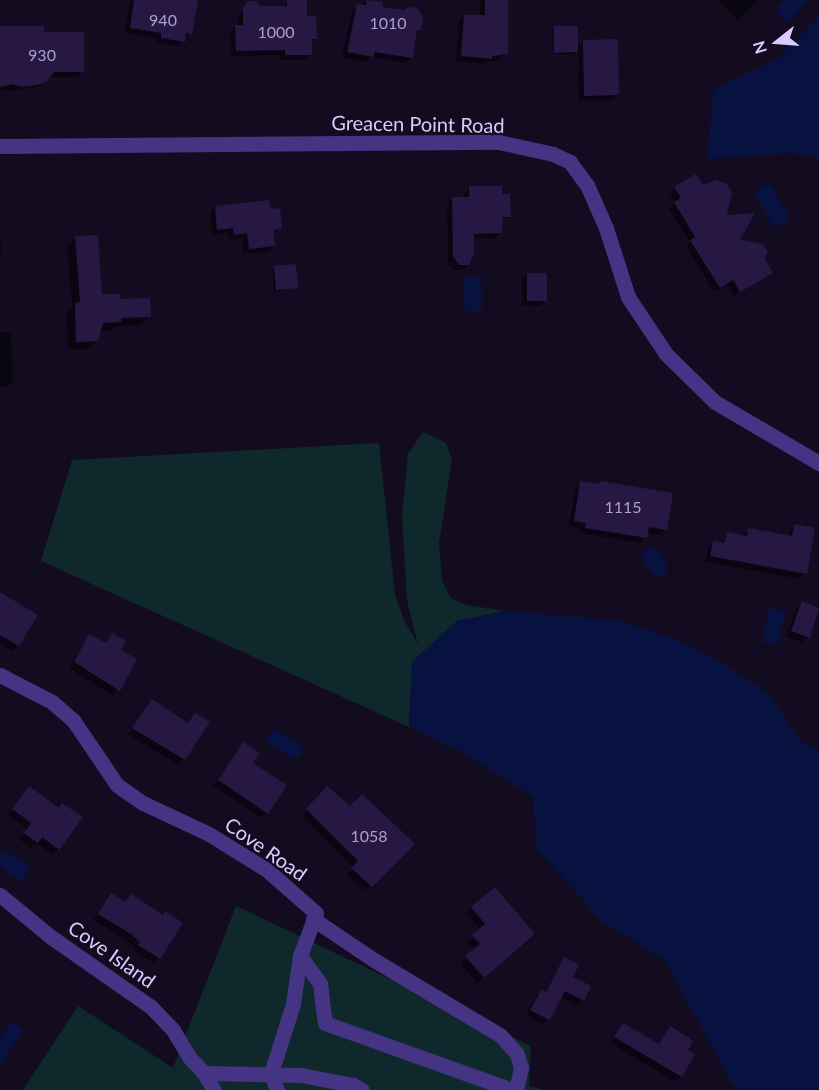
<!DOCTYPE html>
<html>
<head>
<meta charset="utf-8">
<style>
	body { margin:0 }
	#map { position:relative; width:819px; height:1090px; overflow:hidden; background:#130c21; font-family:Lato,sans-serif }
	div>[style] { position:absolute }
	.green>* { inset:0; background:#0f282c }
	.water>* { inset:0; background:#071240 }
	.shadow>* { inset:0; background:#0007 }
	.building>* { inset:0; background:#271743 }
	.minor>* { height:15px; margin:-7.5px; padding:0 7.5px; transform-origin:7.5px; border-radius:7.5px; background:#443483 }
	span { translate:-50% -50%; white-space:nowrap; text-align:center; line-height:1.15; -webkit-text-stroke:4.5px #130c21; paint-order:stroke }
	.number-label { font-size:16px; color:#ad9fd0 }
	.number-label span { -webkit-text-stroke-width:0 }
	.street-label { font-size:20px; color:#daccff }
	.north { position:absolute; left:747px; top:12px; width:60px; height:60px; -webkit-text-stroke:4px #130c21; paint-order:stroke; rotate:253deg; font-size:16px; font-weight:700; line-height:24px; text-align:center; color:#daccff }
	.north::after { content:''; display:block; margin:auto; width:21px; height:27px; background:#daccff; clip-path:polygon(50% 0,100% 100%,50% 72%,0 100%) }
</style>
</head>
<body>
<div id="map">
	<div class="green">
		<i style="clip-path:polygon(423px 432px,446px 443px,452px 460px,439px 543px,442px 581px,451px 598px,466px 605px,506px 611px,457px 621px,412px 662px,409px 727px,41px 561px,72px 460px,379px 443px,395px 595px,405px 622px,418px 644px,407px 600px,402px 517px,408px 454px)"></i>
		<i style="clip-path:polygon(236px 906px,531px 1046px,529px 1086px,545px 1090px,23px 1090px,78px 1006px,173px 1068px)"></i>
	</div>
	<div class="water">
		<i style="clip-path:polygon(784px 0,808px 0,788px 22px,775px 10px)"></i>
		<i style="clip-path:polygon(819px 17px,819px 157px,791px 153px,707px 159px,714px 89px,779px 58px)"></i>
		<i style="clip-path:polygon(766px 184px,772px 187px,788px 215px,787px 222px,778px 227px,772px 224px,756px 195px,757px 190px)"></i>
		<i style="clip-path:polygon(464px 277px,481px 277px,482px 311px,465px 312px)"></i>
		<i style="clip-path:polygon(648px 548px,659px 552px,665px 560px,667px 571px,663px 576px,657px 576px,644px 562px,641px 553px)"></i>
		<i style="clip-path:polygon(769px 608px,785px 611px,778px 645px,762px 642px)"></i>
		<i style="clip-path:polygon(506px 611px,615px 620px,668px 636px,715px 659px,768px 693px,800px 741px,819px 749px,819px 1089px,740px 1090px,732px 1083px,665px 960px,603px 922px,537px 849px,533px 797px,465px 753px,409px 727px,412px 662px,457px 621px)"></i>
		<i style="clip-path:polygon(276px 729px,302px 746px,302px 752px,294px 760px,267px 742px,268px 737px)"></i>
		<i style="clip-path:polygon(5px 850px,31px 868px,21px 882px,0 866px,0 856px)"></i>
		<i style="clip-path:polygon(11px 1022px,23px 1031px,0 1065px,0 1038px)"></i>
	</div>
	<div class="shadow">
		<i style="clip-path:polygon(130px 0,180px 0,191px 33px,178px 46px,156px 43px,157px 38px,125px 33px)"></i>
		<i style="clip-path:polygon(480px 0,507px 0,507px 53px,498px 61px,488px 61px,485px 64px,456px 61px,459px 22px,465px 16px,480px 17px)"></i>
		<i style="clip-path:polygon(717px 0,758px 0,738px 20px)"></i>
		<i style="clip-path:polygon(288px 1px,306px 18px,315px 39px,310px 44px,310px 54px,305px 60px,280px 60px,280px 55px,231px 56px,230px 32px,238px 26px,238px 16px,249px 2px,260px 8px,282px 7px)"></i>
		<i style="clip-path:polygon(367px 1px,381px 8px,405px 12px,420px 30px,415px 34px,411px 57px,406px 63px,371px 57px,366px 62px,342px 58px,352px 11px)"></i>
		<i style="clip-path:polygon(0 28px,43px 34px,83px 71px,77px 77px,48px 77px,39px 87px,9px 91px,0 89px)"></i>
		<i style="clip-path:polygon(554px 28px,577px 48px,583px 41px,618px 95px,612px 100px,579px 101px,578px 51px,574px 54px,553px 54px,552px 30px)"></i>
		<i style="clip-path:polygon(703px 187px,725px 216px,738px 241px,763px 260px,771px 273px,734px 296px,727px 285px,714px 292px,686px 247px,690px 243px,669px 209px,675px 203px,670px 193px,675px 188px)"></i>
		<i style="clip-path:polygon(469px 188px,501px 195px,509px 217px,501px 222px,500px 233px,494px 238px,473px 239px,468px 264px,462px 270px,453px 270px,448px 262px,447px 204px,453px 198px,464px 198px,464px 194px)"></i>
		<i style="clip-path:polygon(215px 207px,269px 210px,280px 229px,273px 235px,274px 246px,268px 252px,243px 254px,242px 238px,229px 240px,228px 233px,212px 235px,210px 213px)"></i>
		<i style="clip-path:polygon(0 236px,2px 254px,0 256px)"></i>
		<i style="clip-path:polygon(76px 237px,101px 296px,119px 300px,149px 316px,141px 325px,115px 326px,110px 331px,100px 331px,97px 340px,88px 349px,68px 350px,67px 313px,72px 308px,67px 246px)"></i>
		<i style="clip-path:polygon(274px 268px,297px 287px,274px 292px,272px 270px)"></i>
		<i style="clip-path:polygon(527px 275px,545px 300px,540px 306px,522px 306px,522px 280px)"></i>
		<i style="clip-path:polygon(0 332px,11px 332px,13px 381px,7px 387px,0 387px)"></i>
		<i style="clip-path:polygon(581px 483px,598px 486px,601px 483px,666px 529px,660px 535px,647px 533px,640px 543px,580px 533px,581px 528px,569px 526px,575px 489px)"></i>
		<i style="clip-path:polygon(794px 525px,806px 573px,800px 579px,705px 562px,708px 548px,713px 543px,721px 544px,727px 534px,743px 535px,749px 530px,788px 537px)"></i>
		<i style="clip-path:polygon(0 594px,18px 645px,12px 651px,0 643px)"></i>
		<i style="clip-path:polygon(802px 603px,808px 637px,803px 643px,786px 637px,796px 609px)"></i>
		<i style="clip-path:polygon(112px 635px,119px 651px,135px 659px,113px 696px,69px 668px,89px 636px,104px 644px)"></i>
		<i style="clip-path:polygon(152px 701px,187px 724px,195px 715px,184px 759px,178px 765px,128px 734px)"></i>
		<i style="clip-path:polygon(243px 744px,267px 813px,261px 818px,213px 786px)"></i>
		<i style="clip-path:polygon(29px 788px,58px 849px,53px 855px,36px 843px,31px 848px,19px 839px,27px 829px,8px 815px)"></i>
		<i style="clip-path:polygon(327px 788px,350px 808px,413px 844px,365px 891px,347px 875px,353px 867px,302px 815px)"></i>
		<i style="clip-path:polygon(111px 895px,159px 958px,153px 963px,134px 951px,135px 948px,126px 940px,93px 920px)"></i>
		<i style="clip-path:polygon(472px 908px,528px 940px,477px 983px,460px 963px,475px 950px,468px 942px,481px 930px,466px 913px)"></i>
		<i style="clip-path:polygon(564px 959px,583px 1000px,577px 1005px,560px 997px,543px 1025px,526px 1015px,535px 997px,541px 992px,544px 993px)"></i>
		<i style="clip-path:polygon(623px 1025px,658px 1045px,670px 1028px,686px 1050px,681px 1076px,675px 1082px,610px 1043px)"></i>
	</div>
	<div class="building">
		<i style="clip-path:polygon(134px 0,198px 0,192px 34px,186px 33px,185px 42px,161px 38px,161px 33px,130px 28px)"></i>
		<i style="clip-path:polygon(287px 0,307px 0,307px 16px,316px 16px,317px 39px,312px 39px,312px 55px,285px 55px,285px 50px,236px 51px,235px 25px,243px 25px,243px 9px,248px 1px,256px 1px,261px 6px,287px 6px)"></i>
		<i style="clip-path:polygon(367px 0,383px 2px,382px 7px,405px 10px,408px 7px,417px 8px,423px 17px,421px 30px,417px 30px,413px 58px,374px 52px,374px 57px,347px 52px,357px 4px,366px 5px)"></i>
		<i style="clip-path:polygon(485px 0,508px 0,508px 54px,492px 56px,492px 59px,461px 56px,464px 15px,485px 15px)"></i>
		<i style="clip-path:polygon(0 26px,44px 26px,44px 32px,84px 32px,84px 72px,54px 72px,46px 82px,38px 85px,21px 87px,13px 84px,0 87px)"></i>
		<i style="clip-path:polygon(554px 26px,578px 26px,578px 52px,554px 53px)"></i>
		<i style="clip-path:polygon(618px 39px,619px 95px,584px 96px,583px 40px)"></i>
		<i style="clip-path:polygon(696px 174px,703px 185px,716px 180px,727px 184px,732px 192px,727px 215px,755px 213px,740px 240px,763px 244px,768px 252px,765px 259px,773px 273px,740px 292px,733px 280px,720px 288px,690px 240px,695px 237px,674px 202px,681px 198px,674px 187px)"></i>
		<i style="clip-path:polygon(469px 186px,502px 186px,502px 194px,510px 194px,511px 217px,503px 217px,502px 233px,474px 234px,474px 253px,469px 265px,459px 265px,453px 256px,452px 197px,469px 197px)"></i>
		<i style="clip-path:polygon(269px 200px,270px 209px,280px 208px,282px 229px,274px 230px,275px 246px,249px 249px,247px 233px,234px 235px,233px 228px,217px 230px,215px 206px)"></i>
		<i style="clip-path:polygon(98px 235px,102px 294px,120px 294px,120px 299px,150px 298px,151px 317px,121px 318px,121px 322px,103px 323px,98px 341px,76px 342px,75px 303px,80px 302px,75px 236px)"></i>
		<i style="clip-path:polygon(296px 264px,298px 288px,276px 290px,274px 266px)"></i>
		<i style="clip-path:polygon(527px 273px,547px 273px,547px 301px,527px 301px)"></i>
		<i style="clip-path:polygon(580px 481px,600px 484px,600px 481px,673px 493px,667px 530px,649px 527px,647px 538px,585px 528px,586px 523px,574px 521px)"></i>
		<i style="clip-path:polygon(794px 524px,815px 528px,807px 574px,710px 556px,713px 541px,724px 543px,727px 532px,747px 536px,748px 528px,792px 536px)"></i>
		<i style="clip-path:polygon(0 592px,38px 615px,19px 646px,0 635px)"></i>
		<i style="clip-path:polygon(802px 601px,819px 608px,810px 638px,791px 631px)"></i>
		<i style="clip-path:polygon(112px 633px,126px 641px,121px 650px,137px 659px,120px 691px,74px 662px,89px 634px,106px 643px)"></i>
		<i style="clip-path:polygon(152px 699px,188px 723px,195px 713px,210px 722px,185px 760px,132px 728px)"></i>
		<i style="clip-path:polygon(243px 742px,260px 753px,253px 763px,287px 785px,268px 814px,218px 780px)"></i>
		<i style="clip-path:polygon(29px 786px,59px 808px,62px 803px,83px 817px,59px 850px,42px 837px,38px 843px,24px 833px,31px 823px,12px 809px)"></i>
		<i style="clip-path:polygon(327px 786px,350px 806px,362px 794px,415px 844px,372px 887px,351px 868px,358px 861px,306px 809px)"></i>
		<i style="clip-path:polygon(495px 887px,535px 934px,484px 978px,465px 956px,480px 944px,472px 935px,485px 924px,471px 907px)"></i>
		<i style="clip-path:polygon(111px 893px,125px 902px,131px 894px,163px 915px,165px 911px,183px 923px,160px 959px,138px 945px,140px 942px,131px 934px,98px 914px)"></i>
		<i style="clip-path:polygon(564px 957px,579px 965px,573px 977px,591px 986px,584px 1001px,565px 991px,550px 1020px,530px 1010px,541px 990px,546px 992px)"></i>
		<i style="clip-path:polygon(623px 1023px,659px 1044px,670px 1026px,689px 1038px,693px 1042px,688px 1050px,695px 1054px,682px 1077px,614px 1037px)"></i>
	</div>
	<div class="minor">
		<i style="left:0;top:146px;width:499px;rotate:-0.5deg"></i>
		<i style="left:499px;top:142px;width:55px;rotate:12.5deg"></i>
		<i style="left:553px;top:154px;width:19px;rotate:25deg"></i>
		<i style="left:570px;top:162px;width:29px;rotate:54deg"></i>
		<i style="left:587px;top:185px;width:47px;rotate:66.2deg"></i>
		<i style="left:606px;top:228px;width:72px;rotate:72.3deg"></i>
		<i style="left:628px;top:297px;width:69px;rotate:56.3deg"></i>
		<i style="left:666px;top:354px;width:69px;rotate:44.4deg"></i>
		<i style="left:715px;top:402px;width:121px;rotate:30.4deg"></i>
		<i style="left:0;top:675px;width:59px;rotate:27.4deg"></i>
		<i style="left:52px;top:702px;width:28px;rotate:41deg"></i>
		<i style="left:73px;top:720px;width:78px;rotate:55.9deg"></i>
		<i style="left:117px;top:785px;width:32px;rotate:35deg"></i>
		<i style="left:143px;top:803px;width:73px;rotate:25.2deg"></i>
		<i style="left:209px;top:834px;width:68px;rotate:31.8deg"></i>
		<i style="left:267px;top:870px;width:65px;rotate:41.3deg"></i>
		<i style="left:316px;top:913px;width:46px;rotate:110.4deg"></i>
		<i style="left:300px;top:956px;width:34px;rotate:54deg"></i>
		<i style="left:320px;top:984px;width:39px;rotate:83deg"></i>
		<i style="left:325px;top:1023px;width:199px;rotate:19.7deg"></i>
		<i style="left:0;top:895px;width:66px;rotate:39.5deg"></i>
		<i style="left:51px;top:937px;width:122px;rotate:35deg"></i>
		<i style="left:151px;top:1007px;width:32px;rotate:46deg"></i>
		<i style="left:173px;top:1030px;width:31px;rotate:59deg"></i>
		<i style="left:189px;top:1057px;width:22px;rotate:47deg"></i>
		<i style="left:204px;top:1073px;width:20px;rotate:60deg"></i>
		<i style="left:313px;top:919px;width:73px;rotate:33.9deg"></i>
		<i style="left:374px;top:960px;width:147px;rotate:30.8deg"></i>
		<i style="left:500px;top:1035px;width:25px;rotate:48deg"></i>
		<i style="left:517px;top:1054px;width:15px;rotate:74deg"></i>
		<i style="left:521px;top:1068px;width:23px;rotate:103deg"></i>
		<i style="left:204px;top:1073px;width:97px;rotate:1.2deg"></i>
		<i style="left:301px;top:1075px;width:53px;rotate:10.9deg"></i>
		<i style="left:353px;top:1085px;width:10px;rotate:29deg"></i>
		<i style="left:277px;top:1090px;width:18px;rotate:-109deg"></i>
		<i style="left:271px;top:1073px;width:72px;rotate:-72.3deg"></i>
		<i style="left:293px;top:1004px;width:49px;rotate:-81.7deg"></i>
	</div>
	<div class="number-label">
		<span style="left:163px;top:20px">940</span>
		<span style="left:388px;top:23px">1010</span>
		<span style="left:276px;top:32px">1000</span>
		<span style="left:42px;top:55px">930</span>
		<span style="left:623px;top:507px">1115</span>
		<span style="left:369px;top:836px">1058</span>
	</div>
	<div class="street-label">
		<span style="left:418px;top:124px;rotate:1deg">Greacen Point Road</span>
		<span style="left:266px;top:849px;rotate:35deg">Cove Road</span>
		<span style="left:112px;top:954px;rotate:35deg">Cove Island</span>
	</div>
	<div class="north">N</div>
</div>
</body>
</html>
